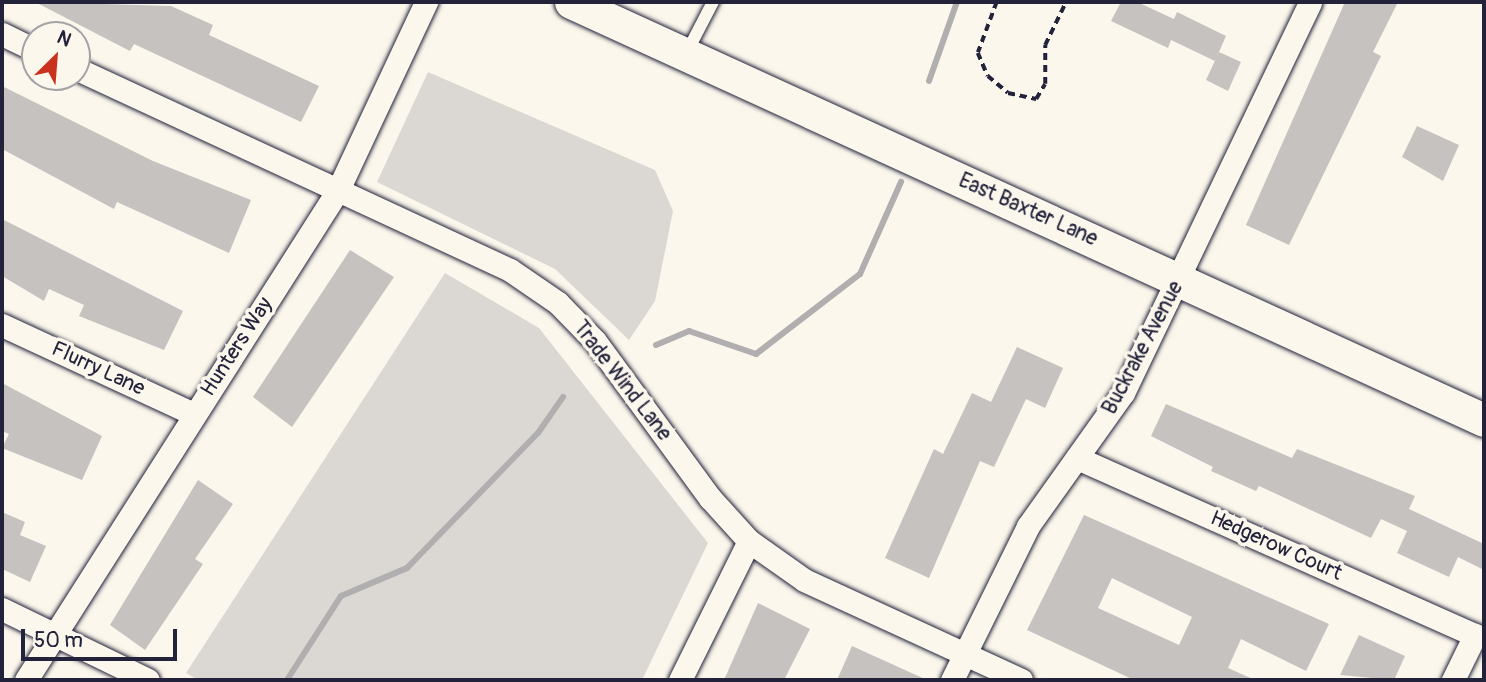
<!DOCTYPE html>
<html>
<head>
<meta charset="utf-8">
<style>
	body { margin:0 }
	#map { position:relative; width:1486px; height:682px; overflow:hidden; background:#fbf7ec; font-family:Pangolin,sans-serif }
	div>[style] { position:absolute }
	.green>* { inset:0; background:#dbd8d3 }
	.stream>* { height:6px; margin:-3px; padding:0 3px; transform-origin:3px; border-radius:3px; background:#b1aeb0 }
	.building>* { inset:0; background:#c6c2c0 }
	.path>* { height:3.5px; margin-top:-1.75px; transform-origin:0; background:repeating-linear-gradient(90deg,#22223b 0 7px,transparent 0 12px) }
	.roads { filter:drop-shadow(0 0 2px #22223b) drop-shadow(0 0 2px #22223b) }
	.service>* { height:12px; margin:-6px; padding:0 6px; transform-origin:6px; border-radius:6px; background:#fbf7ec }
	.minor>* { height:23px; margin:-11.5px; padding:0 11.5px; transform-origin:11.5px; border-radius:11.5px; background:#fbf7ec }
	.secondary>* { height:33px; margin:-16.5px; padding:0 16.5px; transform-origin:16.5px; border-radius:16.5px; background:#fbf7ec }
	span { translate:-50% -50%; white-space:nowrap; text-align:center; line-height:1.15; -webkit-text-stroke:7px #fbf7ec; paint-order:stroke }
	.street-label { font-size:21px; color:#22223b }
	.frame { position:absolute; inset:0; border:4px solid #22223b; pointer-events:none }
	.north { position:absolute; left:21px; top:21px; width:70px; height:70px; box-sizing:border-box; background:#fbf7ec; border:2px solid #a4a2a5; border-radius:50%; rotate:25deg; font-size:19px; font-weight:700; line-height:28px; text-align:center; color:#22223b }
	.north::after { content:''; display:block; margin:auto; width:24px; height:32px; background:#c8321e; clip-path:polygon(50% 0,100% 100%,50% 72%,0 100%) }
	.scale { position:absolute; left:21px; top:629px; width:156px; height:32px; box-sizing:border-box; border:4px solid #22223b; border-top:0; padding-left:9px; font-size:21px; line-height:24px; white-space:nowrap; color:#22223b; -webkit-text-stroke:5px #fbf7ec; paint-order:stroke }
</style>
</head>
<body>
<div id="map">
	<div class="green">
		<i style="clip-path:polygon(428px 72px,655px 170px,673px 211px,655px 301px,629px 340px,555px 269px,377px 182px)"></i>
		<i style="clip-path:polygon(445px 273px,539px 328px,708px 543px,642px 680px,198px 680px,186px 673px)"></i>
	</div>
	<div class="stream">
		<i style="left:929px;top:81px;width:84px;rotate:-70.5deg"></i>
		<i style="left:656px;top:345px;width:36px;rotate:-23deg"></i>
		<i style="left:689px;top:331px;width:71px;rotate:18.9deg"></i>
		<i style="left:756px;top:354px;width:131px;rotate:-37.6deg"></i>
		<i style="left:860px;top:274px;width:101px;rotate:-66deg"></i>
		<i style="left:287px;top:680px;width:100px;rotate:-57.3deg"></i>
		<i style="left:341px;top:596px;width:72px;rotate:-23deg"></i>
		<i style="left:407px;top:568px;width:188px;rotate:-45.9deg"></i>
		<i style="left:538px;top:433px;width:44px;rotate:-55.2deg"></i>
	</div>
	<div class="building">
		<i style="clip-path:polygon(35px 2px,171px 6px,213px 25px,209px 35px,319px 86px,301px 122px,134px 44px,130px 51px)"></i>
		<i style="clip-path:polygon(1121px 2px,1137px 2px,1174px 19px,1177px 12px,1226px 36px,1215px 61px,1171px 40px,1168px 48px,1111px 21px)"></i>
		<i style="clip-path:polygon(1345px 2px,1398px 2px,1373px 52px,1381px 56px,1289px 245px,1246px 225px)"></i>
		<i style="clip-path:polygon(1219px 52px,1241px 62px,1228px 91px,1206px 80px)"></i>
		<i style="clip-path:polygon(2px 86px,153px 161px,251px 200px,229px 253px,117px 202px,114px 209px,2px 149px)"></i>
		<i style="clip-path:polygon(1417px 126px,1459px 145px,1443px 181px,1402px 157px)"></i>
		<i style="clip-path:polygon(2px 219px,183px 311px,164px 350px,79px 316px,84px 305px,49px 289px,44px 301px,2px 276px)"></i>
		<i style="clip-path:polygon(350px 250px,394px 277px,292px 427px,253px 397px)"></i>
		<i style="clip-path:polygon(1017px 347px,1063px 368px,1045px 408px,1026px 399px,994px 467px,980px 461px,929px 578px,885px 558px,934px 449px,943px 454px,972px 393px,991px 402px)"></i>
		<i style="clip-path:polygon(2px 383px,102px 436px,82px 480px,2px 448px,9px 434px,2px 431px)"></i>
		<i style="clip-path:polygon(1166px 404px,1292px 458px,1297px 449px,1415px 496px,1409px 509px,1484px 544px,1484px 570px,1458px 557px,1449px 577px,1397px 553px,1407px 531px,1381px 519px,1371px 538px,1259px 486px,1256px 491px,1211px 471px,1213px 467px,1151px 436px)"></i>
		<i style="clip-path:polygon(198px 480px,233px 504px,195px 559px,203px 564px,145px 650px,110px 625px)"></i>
		<i style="clip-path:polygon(2px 512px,25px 522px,20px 535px,46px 546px,30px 582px,2px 569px)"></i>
		<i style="clip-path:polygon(evenodd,1084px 515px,1329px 624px,1306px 671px,1241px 639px,1228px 668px,1255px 680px,1134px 680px,1027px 630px,1084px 515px,1112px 578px,1192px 617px,1179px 645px,1098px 608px,1112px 578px)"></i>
		<i style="clip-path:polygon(758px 603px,810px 629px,784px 680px,724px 680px)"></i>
		<i style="clip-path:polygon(1359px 635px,1405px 656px,1394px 680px,1340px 675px)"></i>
		<i style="clip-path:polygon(852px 646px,927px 680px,837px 680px)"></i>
	</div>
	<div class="path">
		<i style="left:997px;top:2px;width:54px;rotate:110.4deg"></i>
		<i style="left:978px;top:53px;width:25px;rotate:67deg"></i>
		<i style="left:988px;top:76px;width:26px;rotate:40deg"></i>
		<i style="left:1008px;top:93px;width:29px;rotate:12deg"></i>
		<i style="left:1036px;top:99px;width:17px;rotate:-59deg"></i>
		<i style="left:1045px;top:84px;width:39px;rotate:-90deg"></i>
		<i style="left:1045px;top:45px;width:48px;rotate:-64deg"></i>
	</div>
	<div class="roads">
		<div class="service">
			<i style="left:686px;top:54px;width:59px;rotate:-62.6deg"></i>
		</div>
		<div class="minor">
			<i style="left:2px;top:34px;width:37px;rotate:26deg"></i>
			<i style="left:77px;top:69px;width:477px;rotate:24.9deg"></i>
			<i style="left:510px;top:270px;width:58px;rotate:34.5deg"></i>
			<i style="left:558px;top:303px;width:53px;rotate:45.8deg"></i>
			<i style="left:595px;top:341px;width:195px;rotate:53.8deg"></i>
			<i style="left:710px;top:498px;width:58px;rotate:47.8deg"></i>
			<i style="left:749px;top:541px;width:67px;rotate:35.3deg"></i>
			<i style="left:804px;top:580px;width:239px;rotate:24.7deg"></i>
			<i style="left:2px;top:325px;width:212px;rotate:24.9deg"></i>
			<i style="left:1077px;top:458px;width:436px;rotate:24deg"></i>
			<i style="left:1475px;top:635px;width:50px;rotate:116.1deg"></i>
			<i style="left:2px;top:609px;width:162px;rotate:25.9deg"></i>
			<i style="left:26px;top:680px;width:581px;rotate:-57.51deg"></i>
			<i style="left:338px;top:190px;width:208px;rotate:-64.9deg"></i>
			<i style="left:680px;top:680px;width:155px;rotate:-63.6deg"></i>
			<i style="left:952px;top:680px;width:172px;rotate:-63.7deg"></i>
			<i style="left:1028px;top:526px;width:163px;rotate:-54.5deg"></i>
			<i style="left:1123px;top:393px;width:433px;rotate:-64.4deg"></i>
		</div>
		<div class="secondary">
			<i style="left:571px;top:2px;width:1004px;rotate:24.6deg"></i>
		</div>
	</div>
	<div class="street-label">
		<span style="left:1028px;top:210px;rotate:24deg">East Baxter Lane</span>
		<span style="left:237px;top:347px;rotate:-57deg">Hunters Way</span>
		<span style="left:1143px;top:348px;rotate:-62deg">Buckrake Avenue</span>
		<span style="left:98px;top:369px;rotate:25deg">Flurry Lane</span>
		<span style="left:622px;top:381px;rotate:52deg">Trade Wind Lane</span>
		<span style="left:1276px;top:546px;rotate:24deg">Hedgerow Court</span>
	</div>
	<div class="frame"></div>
	<div class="north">N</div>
	<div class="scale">50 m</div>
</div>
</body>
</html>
